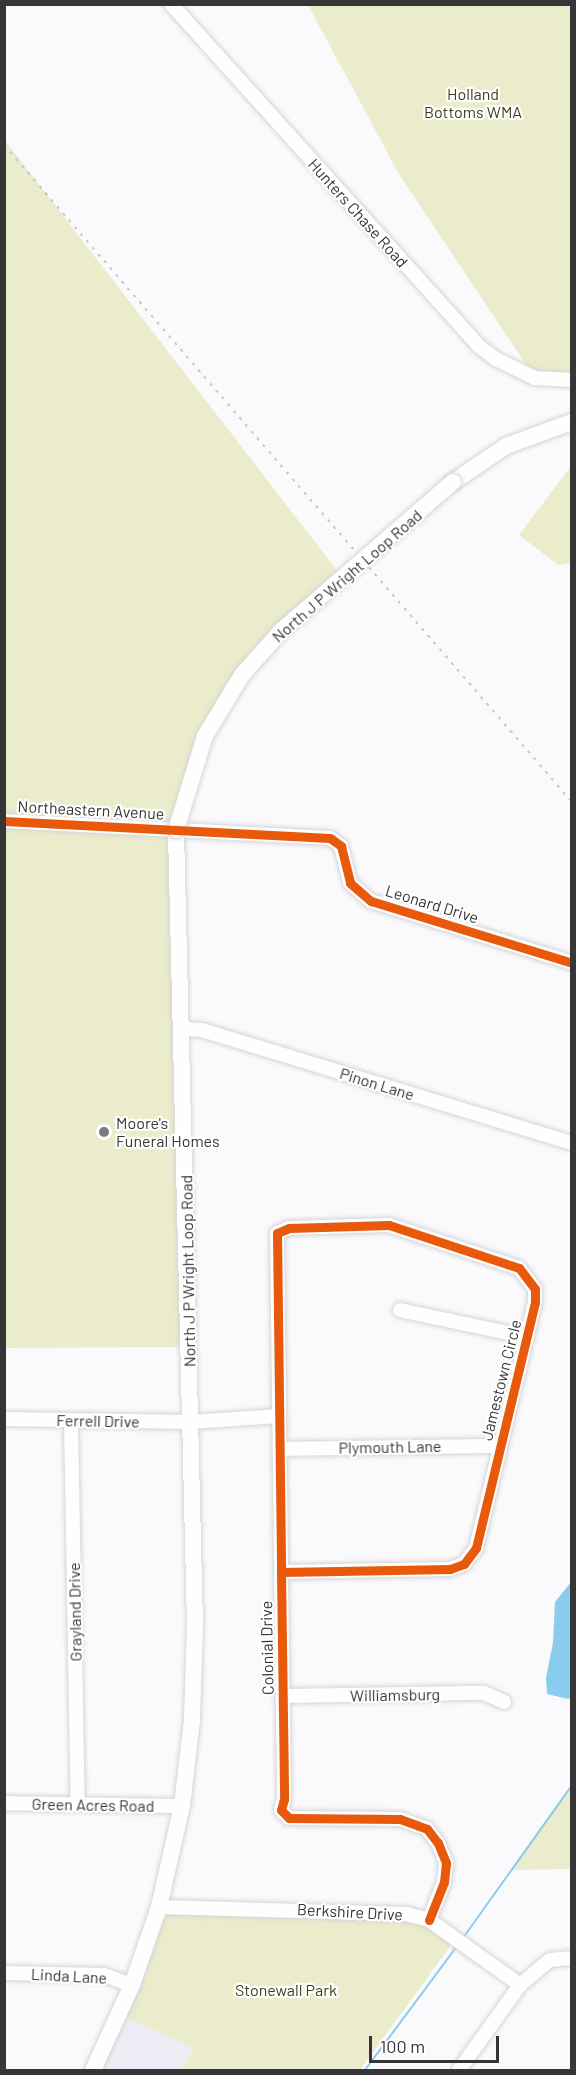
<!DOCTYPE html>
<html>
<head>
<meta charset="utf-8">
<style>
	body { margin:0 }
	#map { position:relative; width:576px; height:2075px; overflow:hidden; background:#fafafd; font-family:Barlow,sans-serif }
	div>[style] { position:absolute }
	.built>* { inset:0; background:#ededf5 }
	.green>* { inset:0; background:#eaeccb }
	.water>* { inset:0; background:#89ccee }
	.stream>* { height:2px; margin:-1px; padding:0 1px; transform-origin:1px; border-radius:1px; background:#89ccee }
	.roads { filter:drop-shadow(0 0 2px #d5d5d8) drop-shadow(0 0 2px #d5d5d8) }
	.minor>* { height:14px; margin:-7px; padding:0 7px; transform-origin:7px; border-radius:7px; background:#fefeff }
	.major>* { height:16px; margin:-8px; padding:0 8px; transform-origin:8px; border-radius:8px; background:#fefeff }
	.rail>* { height:2px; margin-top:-1px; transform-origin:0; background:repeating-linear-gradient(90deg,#c9c9c9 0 3px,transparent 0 9px) }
	.bridges { filter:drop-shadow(0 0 2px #d5d5d8) drop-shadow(0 0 2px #d5d5d8) }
	.major-bridge>* { height:16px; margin:-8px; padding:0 8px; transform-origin:8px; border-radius:8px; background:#fefeff }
	.cycleway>* { height:9px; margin:-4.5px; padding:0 4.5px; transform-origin:4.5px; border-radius:4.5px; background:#e8590c }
	.dots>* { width:16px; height:16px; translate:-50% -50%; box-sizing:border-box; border:3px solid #fff; border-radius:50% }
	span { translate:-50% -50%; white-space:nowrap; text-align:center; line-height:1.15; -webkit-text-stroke:4.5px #fff; paint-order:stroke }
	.park-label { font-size:16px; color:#3f411c }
	.street-label { font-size:16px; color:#363537 }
	.poi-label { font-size:16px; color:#363537 }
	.left { translate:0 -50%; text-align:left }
	.frame { position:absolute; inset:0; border:6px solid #363537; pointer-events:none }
	.scale { position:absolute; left:369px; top:2036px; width:130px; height:27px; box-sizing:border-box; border:3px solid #363537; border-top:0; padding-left:8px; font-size:18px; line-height:21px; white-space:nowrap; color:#363537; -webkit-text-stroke:4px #fff; paint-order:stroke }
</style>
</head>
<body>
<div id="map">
	<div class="built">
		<i style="clip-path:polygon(119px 2014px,193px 2048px,182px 2070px,93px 2070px)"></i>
	</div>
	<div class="green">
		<i style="clip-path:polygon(308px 5px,571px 5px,571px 380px,535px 378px,399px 174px)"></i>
		<i style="clip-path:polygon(4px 139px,342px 577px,227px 697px,182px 810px,189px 1347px,5px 1348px)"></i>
		<i style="clip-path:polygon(571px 466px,571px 563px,558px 565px,519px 535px)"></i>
		<i style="clip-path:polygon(571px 1787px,571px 1869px,511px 1870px)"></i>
		<i style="clip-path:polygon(159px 1907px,389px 1912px,451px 1935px,449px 1948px,360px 2070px,182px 2070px,193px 2048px,119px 2014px)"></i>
	</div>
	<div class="water">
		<i style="clip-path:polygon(571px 1582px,572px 1697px,568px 1699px,547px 1694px,546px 1678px,553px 1643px,555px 1602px)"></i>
	</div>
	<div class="stream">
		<i style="left:463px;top:1938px;width:188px;rotate:-54.5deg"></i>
		<i style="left:365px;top:2070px;width:156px;rotate:-53.4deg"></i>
	</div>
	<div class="roads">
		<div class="minor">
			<i style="left:171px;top:4px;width:462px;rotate:48deg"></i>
			<i style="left:480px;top:347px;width:20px;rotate:37deg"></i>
			<i style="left:496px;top:359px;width:43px;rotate:26deg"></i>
			<i style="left:535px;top:378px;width:37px;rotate:3deg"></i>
			<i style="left:4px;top:821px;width:326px;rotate:3deg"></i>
			<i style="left:330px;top:838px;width:14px;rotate:36deg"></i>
			<i style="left:341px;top:846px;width:38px;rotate:76deg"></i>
			<i style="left:350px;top:883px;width:28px;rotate:41deg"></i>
			<i style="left:371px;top:901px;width:210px;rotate:17.1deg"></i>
			<i style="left:182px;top:1029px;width:20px;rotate:3deg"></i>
			<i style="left:202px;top:1030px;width:387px;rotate:17deg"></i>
			<i style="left:400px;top:1310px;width:130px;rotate:12deg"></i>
			<i style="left:4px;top:1419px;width:187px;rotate:0.9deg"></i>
			<i style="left:191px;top:1422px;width:88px;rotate:-3.9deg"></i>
			<i style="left:71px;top:1420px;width:384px;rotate:89deg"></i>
			<i style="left:280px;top:1449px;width:220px;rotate:-0.8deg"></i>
			<i style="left:281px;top:1572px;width:169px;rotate:-1deg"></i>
			<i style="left:450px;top:1569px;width:15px;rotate:-20deg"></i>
			<i style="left:464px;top:1564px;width:20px;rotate:-53deg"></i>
			<i style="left:476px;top:1548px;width:253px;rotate:-76.5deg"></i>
			<i style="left:535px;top:1302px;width:13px;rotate:-90deg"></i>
			<i style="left:535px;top:1289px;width:26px;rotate:-127deg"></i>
			<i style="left:519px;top:1268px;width:137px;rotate:-161.7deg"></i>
			<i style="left:389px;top:1225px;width:100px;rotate:178.3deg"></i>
			<i style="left:289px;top:1228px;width:13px;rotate:157deg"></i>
			<i style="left:277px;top:1233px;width:339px;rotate:89.3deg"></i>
			<i style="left:281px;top:1572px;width:227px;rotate:89.2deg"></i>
			<i style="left:284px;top:1799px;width:11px;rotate:105deg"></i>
			<i style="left:281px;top:1810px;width:11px;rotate:45deg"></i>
			<i style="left:289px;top:1818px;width:111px;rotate:0.5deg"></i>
			<i style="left:400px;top:1819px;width:29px;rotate:20deg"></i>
			<i style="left:427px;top:1829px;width:18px;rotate:52deg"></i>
			<i style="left:438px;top:1843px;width:22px;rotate:68deg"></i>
			<i style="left:446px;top:1863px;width:19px;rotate:96deg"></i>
			<i style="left:444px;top:1882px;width:41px;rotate:111.5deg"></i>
			<i style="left:283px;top:1696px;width:201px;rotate:-0.9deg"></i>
			<i style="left:484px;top:1693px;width:22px;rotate:24deg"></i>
			<i style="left:4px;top:1803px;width:178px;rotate:1deg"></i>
			<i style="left:159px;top:1907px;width:248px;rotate:1.6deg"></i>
			<i style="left:407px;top:1914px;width:23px;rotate:15deg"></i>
			<i style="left:429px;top:1920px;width:112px;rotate:35.5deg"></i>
			<i style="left:4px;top:1973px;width:100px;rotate:1.1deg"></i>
			<i style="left:104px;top:1975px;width:30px;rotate:20deg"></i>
			<i style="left:459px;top:2070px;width:105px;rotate:-54.3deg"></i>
			<i style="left:520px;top:1985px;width:39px;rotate:-40deg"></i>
			<i style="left:550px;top:1960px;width:22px;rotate:-5deg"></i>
		</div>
		<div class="major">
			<i style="left:453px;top:482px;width:64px;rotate:-34.2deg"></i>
			<i style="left:506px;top:446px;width:70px;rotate:-20deg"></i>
			<i style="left:93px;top:2070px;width:94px;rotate:-65.4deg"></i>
			<i style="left:132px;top:1985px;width:83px;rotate:-70.9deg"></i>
			<i style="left:159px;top:1907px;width:104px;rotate:-77.2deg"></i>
			<i style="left:182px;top:1806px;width:88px;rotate:-83.4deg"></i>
			<i style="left:192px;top:1719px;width:93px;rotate:-88.2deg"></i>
			<i style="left:195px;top:1626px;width:796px;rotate:-91.37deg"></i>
		</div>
	</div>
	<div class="rail">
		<i style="left:4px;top:145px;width:868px;rotate:49.16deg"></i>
	</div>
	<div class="bridges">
		<div class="major-bridge">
			<i style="left:176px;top:830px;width:98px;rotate:-72.9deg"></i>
			<i style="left:205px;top:736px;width:71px;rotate:-58.8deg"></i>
			<i style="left:242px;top:675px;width:60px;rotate:-48.4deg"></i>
			<i style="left:282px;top:630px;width:226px;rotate:-40.9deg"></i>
		</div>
	</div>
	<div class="cycleway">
		<i style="left:4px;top:821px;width:326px;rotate:3deg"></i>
		<i style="left:330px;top:838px;width:14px;rotate:36deg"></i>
		<i style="left:341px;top:846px;width:38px;rotate:76deg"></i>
		<i style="left:350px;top:883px;width:28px;rotate:41deg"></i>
		<i style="left:371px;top:901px;width:210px;rotate:17.1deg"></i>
		<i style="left:281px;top:1572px;width:169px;rotate:-1deg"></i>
		<i style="left:450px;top:1569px;width:15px;rotate:-20deg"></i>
		<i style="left:464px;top:1564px;width:20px;rotate:-53deg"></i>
		<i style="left:476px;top:1548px;width:253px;rotate:-76.5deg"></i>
		<i style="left:535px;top:1302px;width:13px;rotate:-90deg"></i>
		<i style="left:535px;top:1289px;width:26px;rotate:-127deg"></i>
		<i style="left:519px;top:1268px;width:137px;rotate:-161.7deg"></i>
		<i style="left:389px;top:1225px;width:100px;rotate:178.3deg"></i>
		<i style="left:289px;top:1228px;width:13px;rotate:157deg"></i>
		<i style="left:277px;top:1233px;width:339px;rotate:89.3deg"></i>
		<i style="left:281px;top:1572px;width:227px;rotate:89.2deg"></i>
		<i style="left:284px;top:1799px;width:11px;rotate:105deg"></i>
		<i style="left:281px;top:1810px;width:11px;rotate:45deg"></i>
		<i style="left:289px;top:1818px;width:111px;rotate:0.5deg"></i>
		<i style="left:400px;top:1819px;width:29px;rotate:20deg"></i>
		<i style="left:427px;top:1829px;width:18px;rotate:52deg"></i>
		<i style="left:438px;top:1843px;width:22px;rotate:68deg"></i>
		<i style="left:446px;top:1863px;width:19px;rotate:96deg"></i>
		<i style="left:444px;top:1882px;width:41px;rotate:111.5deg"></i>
	</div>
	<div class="dots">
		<i style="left:104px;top:1132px;background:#7b7a7c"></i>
	</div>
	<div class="park-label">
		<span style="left:473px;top:103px">Holland<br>Bottoms WMA</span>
		<span style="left:286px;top:1990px">Stonewall Park</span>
	</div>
	<div class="street-label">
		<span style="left:358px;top:213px;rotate:48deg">Hunters Chase Road</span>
		<span style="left:347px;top:576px;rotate:-41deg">North J P Wright Loop Road</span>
		<span style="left:91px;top:810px;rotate:3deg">Northeastern Avenue</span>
		<span style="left:432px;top:904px;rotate:17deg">Leonard Drive</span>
		<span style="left:377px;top:1084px;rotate:17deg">Pinon Lane</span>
		<span style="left:188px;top:1271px;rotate:-91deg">North J P Wright Loop Road</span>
		<span style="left:501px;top:1380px;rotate:-76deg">Jamestown Circle</span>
		<span style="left:98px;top:1421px;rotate:1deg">Ferrell Drive</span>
		<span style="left:390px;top:1447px;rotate:-1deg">Plymouth Lane</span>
		<span style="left:75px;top:1612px;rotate:-91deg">Grayland Drive</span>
		<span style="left:267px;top:1648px;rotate:-91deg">Colonial Drive</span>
		<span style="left:395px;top:1695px;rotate:-1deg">Williamsburg</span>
		<span style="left:93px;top:1805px;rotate:1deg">Green Acres Road</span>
		<span style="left:350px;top:1912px;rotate:3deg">Berkshire Drive</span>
		<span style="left:69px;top:1976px;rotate:3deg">Linda Lane</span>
	</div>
	<div class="poi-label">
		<span class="left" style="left:116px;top:1132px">Moore's<br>Funeral Homes</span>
	</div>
	<div class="frame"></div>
	<div class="scale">100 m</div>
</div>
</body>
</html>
